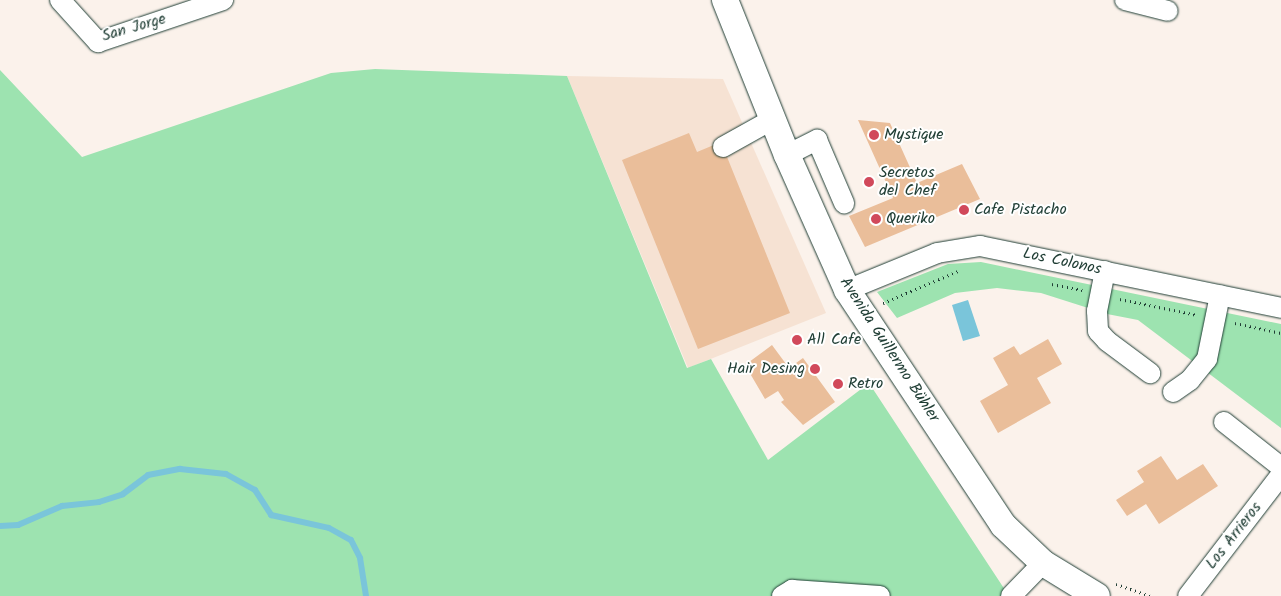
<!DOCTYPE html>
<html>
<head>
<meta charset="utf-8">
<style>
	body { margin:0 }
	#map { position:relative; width:1281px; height:596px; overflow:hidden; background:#fbf2eb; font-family:Kalam,sans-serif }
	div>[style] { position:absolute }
	.built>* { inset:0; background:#f6e2d3 }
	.green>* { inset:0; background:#9de3b0 }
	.water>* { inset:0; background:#7ac5da }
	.stream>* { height:6px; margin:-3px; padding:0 3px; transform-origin:3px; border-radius:3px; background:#7ac5da }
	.building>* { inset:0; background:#eabe9a }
	.path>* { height:3px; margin-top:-1.5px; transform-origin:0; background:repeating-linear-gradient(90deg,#1f3d34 0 1px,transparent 0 5px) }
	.roads { filter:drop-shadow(0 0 1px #1f3d34) drop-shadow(0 0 1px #1f3d34) }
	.minor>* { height:20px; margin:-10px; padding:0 10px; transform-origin:10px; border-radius:10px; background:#fff }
	.major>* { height:26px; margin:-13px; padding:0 13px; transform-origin:13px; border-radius:13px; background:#fff }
	.dots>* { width:14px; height:14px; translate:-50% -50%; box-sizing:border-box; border:2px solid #fff; border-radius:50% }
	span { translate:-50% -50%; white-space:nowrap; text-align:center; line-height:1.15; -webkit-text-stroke:4px #fff; paint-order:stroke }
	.street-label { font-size:16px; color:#1f3d34 }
	.poi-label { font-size:16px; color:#1f3d34 }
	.left { translate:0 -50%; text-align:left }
	.right { translate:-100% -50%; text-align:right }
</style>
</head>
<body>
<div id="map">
	<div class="built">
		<i style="clip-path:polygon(567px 76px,723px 79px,826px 313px,688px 368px)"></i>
	</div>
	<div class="green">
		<i style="clip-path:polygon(375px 69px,567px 76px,687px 368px,711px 359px,768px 460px,869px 383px,1009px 596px,0 596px,0 70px,82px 157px,331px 73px)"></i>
		<i style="clip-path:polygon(981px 262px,1281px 324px,1281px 428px,1138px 320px,1107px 314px,1041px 293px,997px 288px,955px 293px,897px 318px,877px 292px,948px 264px)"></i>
	</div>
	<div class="water">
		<i style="clip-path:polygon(968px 300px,980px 336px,963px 341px,952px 305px)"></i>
	</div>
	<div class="stream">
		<i style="left:0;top:526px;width:18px;rotate:-3deg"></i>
		<i style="left:18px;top:525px;width:48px;rotate:-23.4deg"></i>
		<i style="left:62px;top:506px;width:37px;rotate:-6deg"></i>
		<i style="left:99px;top:502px;width:25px;rotate:-18deg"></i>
		<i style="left:123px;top:494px;width:31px;rotate:-37deg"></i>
		<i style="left:148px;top:475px;width:33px;rotate:-11deg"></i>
		<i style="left:180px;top:469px;width:46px;rotate:6.2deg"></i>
		<i style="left:226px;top:474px;width:33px;rotate:29deg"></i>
		<i style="left:255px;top:490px;width:30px;rotate:57deg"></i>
		<i style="left:271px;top:515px;width:59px;rotate:12.6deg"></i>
		<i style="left:329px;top:528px;width:25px;rotate:29deg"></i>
		<i style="left:351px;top:540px;width:20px;rotate:63deg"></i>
		<i style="left:360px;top:558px;width:38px;rotate:81deg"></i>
	</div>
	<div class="building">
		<i style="clip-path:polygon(858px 120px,890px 123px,917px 183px,962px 164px,980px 199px,865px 247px,849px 216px,893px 198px)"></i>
		<i style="clip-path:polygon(689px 133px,697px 152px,721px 142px,790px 313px,698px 349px,622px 160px)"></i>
		<i style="clip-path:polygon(1048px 339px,1062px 364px,1037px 378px,1051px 403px,998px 433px,980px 401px,1008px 385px,993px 358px,1014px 346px,1020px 355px)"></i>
		<i style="clip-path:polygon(772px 345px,789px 368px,803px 358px,835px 402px,803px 425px,781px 402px,784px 400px,778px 391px,765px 399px,745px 365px)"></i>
		<i style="clip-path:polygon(1161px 456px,1177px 480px,1203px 464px,1218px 486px,1159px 524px,1146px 504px,1127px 516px,1116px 500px,1144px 482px,1137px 471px)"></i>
	</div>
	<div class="path">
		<i style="left:1052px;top:284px;width:31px;rotate:11deg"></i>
		<i style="left:1120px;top:299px;width:79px;rotate:11.7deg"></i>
		<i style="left:883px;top:303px;width:82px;rotate:-23.1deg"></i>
		<i style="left:1235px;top:323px;width:47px;rotate:12.3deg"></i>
		<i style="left:1116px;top:584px;width:37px;rotate:19deg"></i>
	</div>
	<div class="roads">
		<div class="minor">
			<i style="left:60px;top:0;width:57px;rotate:47.9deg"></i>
			<i style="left:98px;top:42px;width:132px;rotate:-18.6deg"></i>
			<i style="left:1125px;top:0;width:44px;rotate:14.3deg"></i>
			<i style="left:723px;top:147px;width:57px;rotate:-29.2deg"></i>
			<i style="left:787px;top:155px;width:34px;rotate:-27deg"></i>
			<i style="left:817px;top:140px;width:69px;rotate:66.8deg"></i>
			<i style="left:1105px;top:271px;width:41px;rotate:101.3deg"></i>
			<i style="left:1097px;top:311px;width:20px;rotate:87deg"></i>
			<i style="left:1098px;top:331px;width:13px;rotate:48deg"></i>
			<i style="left:1107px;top:341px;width:54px;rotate:36.7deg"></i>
			<i style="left:847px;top:290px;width:97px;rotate:-22.3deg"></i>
			<i style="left:937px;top:253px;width:44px;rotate:-9.2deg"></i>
			<i style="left:980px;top:246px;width:307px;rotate:11.6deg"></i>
			<i style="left:1173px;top:392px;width:21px;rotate:-35deg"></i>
			<i style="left:1190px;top:380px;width:27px;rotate:-51deg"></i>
			<i style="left:1207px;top:359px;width:65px;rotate:-78.5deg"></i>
			<i style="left:1224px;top:422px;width:73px;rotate:38.3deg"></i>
			<i style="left:782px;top:596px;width:12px;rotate:-31deg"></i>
			<i style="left:792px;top:590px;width:88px;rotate:3.9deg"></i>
			<i style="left:1011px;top:596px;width:46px;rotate:-45.9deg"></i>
			<i style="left:1188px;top:596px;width:153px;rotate:-52.5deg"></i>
		</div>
		<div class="major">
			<i style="left:725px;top:0;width:167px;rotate:68.2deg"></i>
			<i style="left:787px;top:155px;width:148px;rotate:66deg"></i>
			<i style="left:847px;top:290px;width:282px;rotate:56.4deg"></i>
			<i style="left:1003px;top:525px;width:55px;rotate:43.5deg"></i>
			<i style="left:1043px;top:563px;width:63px;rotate:31.4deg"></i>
		</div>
	</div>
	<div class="dots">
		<i style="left:874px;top:135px;background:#d1495b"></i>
		<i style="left:869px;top:182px;background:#d1495b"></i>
		<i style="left:964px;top:210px;background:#d1495b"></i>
		<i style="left:876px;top:219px;background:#d1495b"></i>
		<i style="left:797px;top:340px;background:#d1495b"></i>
		<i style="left:815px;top:369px;background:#d1495b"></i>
		<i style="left:838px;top:384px;background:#d1495b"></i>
	</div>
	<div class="street-label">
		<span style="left:134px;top:28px;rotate:-16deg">San Jorge</span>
		<span style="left:1062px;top:262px;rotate:12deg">Los Colonos</span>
		<span style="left:889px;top:350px;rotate:57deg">Avenida Guillermo Bühler</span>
		<span style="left:1234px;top:536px;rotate:-52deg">Los Arrieros</span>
	</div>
	<div class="poi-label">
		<span class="left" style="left:884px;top:135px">Mystique</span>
		<span class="left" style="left:879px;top:182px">Secretos<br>del Chef</span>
		<span class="left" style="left:974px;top:210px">Cafe Pistacho</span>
		<span class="left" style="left:886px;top:219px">Queriko</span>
		<span class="left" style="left:807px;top:340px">All Cafe</span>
		<span class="right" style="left:805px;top:369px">Hair Desing</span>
		<span class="left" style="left:848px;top:384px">Retro</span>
	</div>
</div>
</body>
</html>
